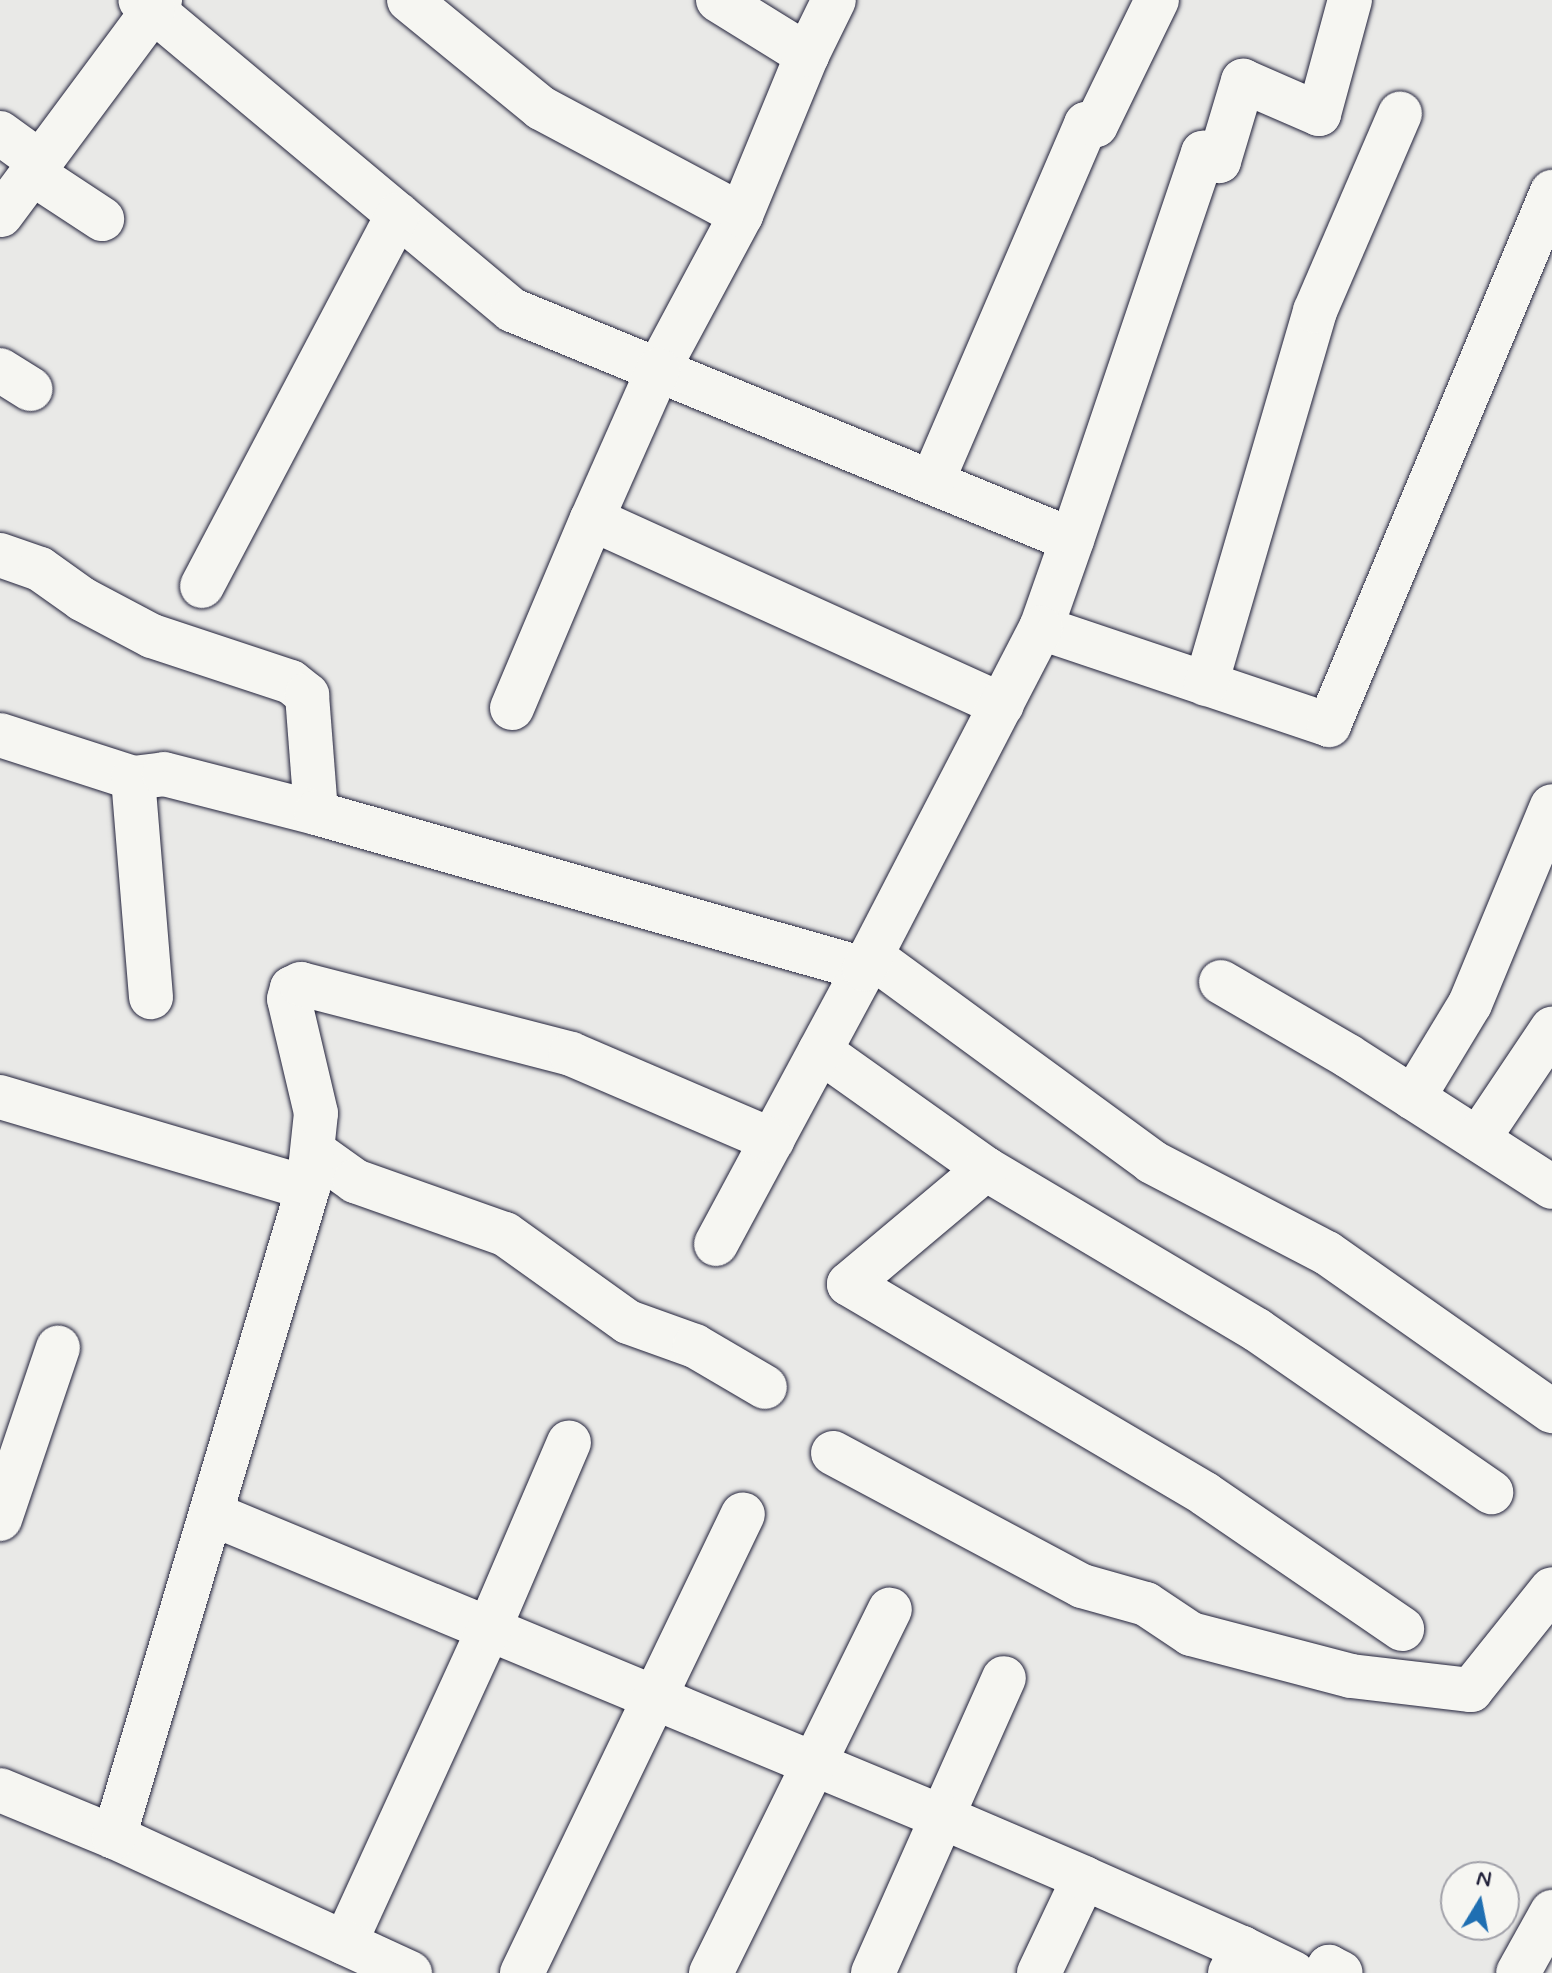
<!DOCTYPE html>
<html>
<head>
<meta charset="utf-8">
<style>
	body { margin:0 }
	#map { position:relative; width:1552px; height:1973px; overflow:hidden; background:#e9e9e7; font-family:Mynerve,sans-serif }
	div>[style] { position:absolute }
	.roads { filter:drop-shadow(0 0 2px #22223b) drop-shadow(0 0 2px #22223b) }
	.minor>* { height:44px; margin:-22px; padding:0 22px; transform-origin:22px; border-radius:22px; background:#f6f6f2 }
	span { translate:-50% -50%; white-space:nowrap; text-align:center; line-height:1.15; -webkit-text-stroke:7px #f6f6f2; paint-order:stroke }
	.north { position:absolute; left:1440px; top:1861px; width:80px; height:80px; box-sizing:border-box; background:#f6f6f2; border:2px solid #a1a1a9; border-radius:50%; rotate:10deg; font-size:22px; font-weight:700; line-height:32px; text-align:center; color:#22223b }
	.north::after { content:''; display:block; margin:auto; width:28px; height:36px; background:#1f6fb2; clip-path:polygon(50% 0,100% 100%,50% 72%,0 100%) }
</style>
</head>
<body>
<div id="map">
	<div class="roads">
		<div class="minor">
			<i style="left:160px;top:0;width:12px;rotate:125deg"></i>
			<i style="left:153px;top:10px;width:468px;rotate:39.9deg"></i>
			<i style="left:512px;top:310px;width:605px;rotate:22.33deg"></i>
			<i style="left:1072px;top:540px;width:93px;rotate:109.4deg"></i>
			<i style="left:1041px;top:628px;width:304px;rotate:18.6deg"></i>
			<i style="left:1329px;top:725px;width:578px;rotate:-67.3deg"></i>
			<i style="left:409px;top:0;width:171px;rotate:39.3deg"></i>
			<i style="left:541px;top:108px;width:227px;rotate:28.1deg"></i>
			<i style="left:741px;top:215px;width:176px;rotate:118.2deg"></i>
			<i style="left:658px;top:370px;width:163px;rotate:113.9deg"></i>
			<i style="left:592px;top:519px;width:450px;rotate:24.4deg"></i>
			<i style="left:718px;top:0;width:105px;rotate:31.7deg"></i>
			<i style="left:807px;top:55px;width:173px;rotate:112.4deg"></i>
			<i style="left:807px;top:55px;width:61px;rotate:-63.9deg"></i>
			<i style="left:0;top:133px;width:49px;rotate:35.9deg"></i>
			<i style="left:32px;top:173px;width:84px;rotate:33.3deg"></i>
			<i style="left:1px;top:215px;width:255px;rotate:-53.4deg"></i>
			<i style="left:153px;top:10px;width:16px;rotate:-142deg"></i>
			<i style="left:0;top:370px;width:36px;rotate:32deg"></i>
			<i style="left:932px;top:482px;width:390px;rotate:-66.7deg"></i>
			<i style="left:1086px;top:124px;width:10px;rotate:6deg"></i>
			<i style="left:1096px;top:125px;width:139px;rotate:-64deg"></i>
			<i style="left:1072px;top:540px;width:409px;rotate:-71.3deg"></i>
			<i style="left:1203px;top:153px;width:18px;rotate:27deg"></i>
			<i style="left:1219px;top:161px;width:84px;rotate:-73.3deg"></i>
			<i style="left:1243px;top:81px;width:83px;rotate:23.5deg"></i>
			<i style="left:1319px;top:114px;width:118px;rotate:-74.8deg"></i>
			<i style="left:0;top:555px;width:42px;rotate:19.3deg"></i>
			<i style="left:40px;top:569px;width:52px;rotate:35.5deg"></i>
			<i style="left:82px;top:599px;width:79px;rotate:27.9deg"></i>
			<i style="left:152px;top:636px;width:146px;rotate:18.3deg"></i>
			<i style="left:291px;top:682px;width:21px;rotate:39deg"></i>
			<i style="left:307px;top:695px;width:118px;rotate:85.6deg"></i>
			<i style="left:202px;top:586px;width:420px;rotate:-62.2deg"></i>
			<i style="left:1206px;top:684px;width:389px;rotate:-73.7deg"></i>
			<i style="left:1315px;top:311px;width:215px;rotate:-66.7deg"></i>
			<i style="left:512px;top:708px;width:205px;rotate:-67.1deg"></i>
			<i style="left:0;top:735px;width:140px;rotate:17.9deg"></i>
			<i style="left:133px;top:778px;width:220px;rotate:85.3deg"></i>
			<i style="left:133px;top:778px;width:31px;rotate:-7deg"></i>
			<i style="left:164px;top:774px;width:157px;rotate:14.4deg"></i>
			<i style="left:316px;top:813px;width:570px;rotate:15.89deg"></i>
			<i style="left:871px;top:956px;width:348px;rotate:36.2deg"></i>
			<i style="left:1152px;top:1162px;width:197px;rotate:27.5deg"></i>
			<i style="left:1327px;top:1253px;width:275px;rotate:35.1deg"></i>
			<i style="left:1221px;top:982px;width:147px;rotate:30.2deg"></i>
			<i style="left:1348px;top:1056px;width:242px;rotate:32.7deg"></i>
			<i style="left:820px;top:1051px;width:204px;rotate:35.4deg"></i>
			<i style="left:986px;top:1169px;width:315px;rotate:30.7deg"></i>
			<i style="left:1257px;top:1330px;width:285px;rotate:34.7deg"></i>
			<i style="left:0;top:1097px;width:321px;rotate:16.5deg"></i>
			<i style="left:1413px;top:1098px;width:110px;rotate:-58.8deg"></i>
			<i style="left:1470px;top:1004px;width:214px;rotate:-67.5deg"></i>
			<i style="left:1478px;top:1139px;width:133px;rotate:-56.1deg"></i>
			<i style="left:313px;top:1151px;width:52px;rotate:35.5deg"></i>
			<i style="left:355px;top:1181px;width:159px;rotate:19.5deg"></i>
			<i style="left:505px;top:1234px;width:151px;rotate:35.6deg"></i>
			<i style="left:628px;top:1322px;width:71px;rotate:19.7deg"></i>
			<i style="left:695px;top:1346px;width:81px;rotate:30.4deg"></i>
			<i style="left:986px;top:1169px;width:179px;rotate:140deg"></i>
			<i style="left:849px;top:1284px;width:413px;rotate:30.5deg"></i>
			<i style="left:1205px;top:1494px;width:239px;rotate:34.4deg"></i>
			<i style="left:716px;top:1244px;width:312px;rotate:-61.7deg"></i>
			<i style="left:864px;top:969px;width:384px;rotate:-62.6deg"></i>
			<i style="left:833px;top:1453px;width:282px;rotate:28.1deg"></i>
			<i style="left:1082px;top:1586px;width:66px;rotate:15.7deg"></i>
			<i style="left:1146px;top:1604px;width:54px;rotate:33.7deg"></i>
			<i style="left:1191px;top:1634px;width:165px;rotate:14.7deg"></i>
			<i style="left:1351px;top:1676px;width:121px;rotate:6.7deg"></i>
			<i style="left:1471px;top:1690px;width:129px;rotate:-51.3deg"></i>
			<i style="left:212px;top:1514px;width:790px;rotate:22.54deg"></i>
			<i style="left:942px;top:1817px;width:152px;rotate:-66deg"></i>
			<i style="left:0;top:1519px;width:181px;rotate:-71.3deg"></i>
			<i style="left:0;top:1790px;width:123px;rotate:22.4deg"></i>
			<i style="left:345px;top:1943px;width:345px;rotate:-65.4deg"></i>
			<i style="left:489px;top:1629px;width:203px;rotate:-66.8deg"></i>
			<i style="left:410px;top:1973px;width:326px;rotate:-155.3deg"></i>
			<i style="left:114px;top:1837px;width:677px;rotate:-73.36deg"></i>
			<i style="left:308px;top:1188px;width:75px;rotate:-83.9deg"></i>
			<i style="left:316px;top:1113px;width:117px;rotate:-103.3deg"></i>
			<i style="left:289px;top:999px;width:11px;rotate:-75deg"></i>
			<i style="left:292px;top:988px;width:10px;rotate:-24deg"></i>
			<i style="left:301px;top:984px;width:279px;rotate:14.5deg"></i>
			<i style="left:571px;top:1054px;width:219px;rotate:23.2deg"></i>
			<i style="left:522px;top:1973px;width:509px;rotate:-64.29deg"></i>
			<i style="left:711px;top:1973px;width:405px;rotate:-63.8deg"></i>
			<i style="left:873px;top:1973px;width:171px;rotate:-66.1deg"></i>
			<i style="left:942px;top:1817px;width:155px;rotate:23.2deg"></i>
			<i style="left:1039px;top:1973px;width:105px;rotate:-64.7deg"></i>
			<i style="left:1084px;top:1878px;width:173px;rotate:23.9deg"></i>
			<i style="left:1230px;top:1973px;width:28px;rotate:-64deg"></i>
			<i style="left:1242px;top:1948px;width:57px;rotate:26.1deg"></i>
			<i style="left:1326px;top:1973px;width:7px;rotate:-63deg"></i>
			<i style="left:1329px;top:1967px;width:13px;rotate:27deg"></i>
			<i style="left:1518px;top:1973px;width:70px;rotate:-60.9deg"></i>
		</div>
	</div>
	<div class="north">N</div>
</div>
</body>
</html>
